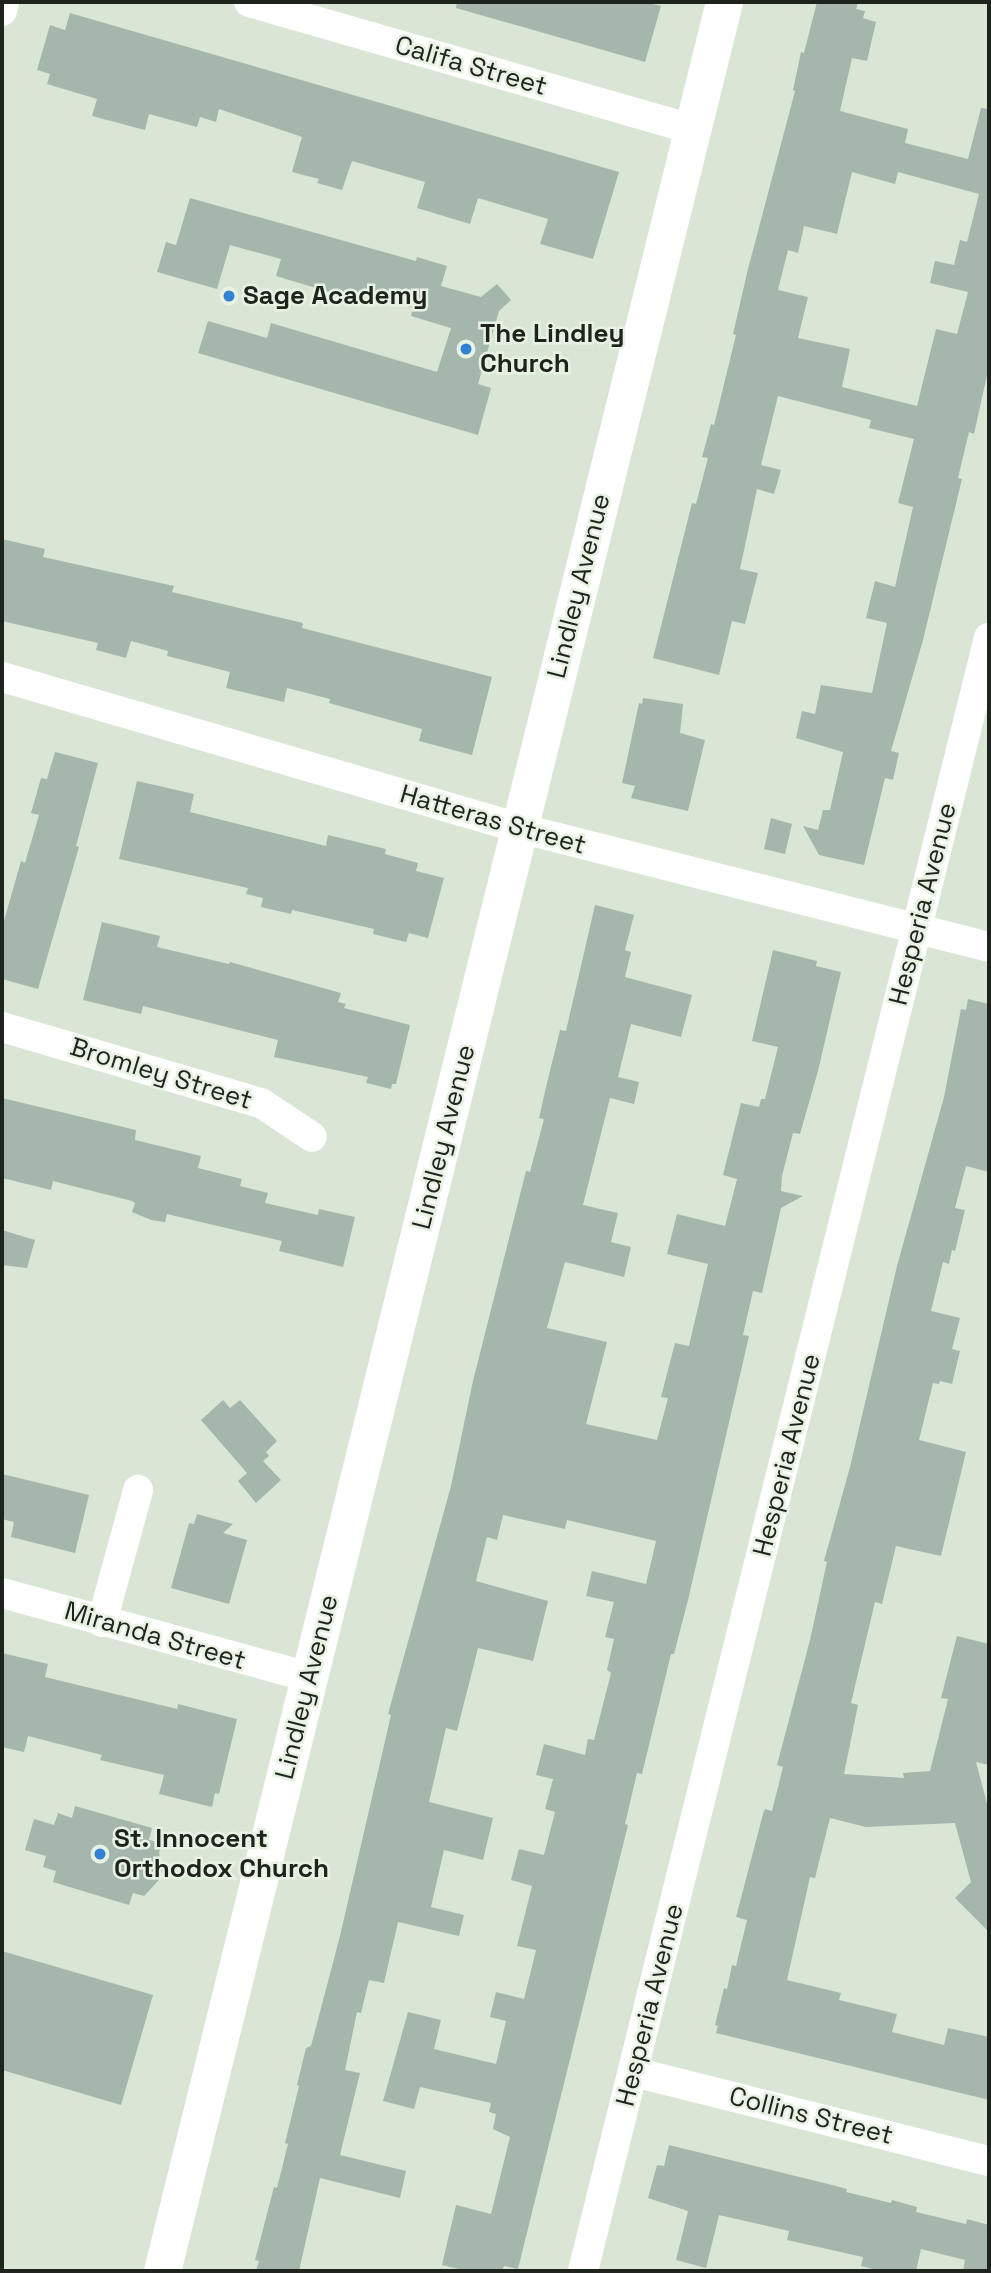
<!DOCTYPE html>
<html>
<head>
<meta charset="utf-8">
<style>
	body { margin:0 }
	#map { position:relative; width:991px; height:2273px; overflow:hidden; background:#d9e5d5; font-family:"Space Grotesk",sans-serif }
	div>[style] { position:absolute }
	.building>* { inset:0; background:#a5b7ac }
	.minor>* { height:30px; margin:-15px; padding:0 15px; transform-origin:15px; border-radius:15px; background:#fff }
	.major>* { height:37px; margin:-18.5px; padding:0 18.5px; transform-origin:18.5px; border-radius:18.5px; background:#fff }
	.dots>* { width:19px; height:19px; translate:-50% -50%; box-sizing:border-box; border:4px solid #e7f2e2; border-radius:50% }
	span { translate:-50% -50%; white-space:nowrap; text-align:center; line-height:1.15; -webkit-text-stroke:5px #e7f2e2; paint-order:stroke }
	.street-label { font-size:26px; color:#1f231d }
	.poi-label { font-size:26px; color:#1f231d; font-weight:700 }
	.left { translate:0 -50%; text-align:left }
	.frame { position:absolute; inset:0; border:4px solid #1f231d; pointer-events:none }
</style>
</head>
<body>
<div id="map">
	<div class="building">
		<i style="clip-path:polygon(457px 2px,645px 2px,661px 6px,645px 62px,456px 8px)"></i>
		<i style="clip-path:polygon(evenodd,817px 2px,858px 2px,856px 9px,865px 11px,863px 18px,876px 22px,867px 61px,852px 58px,840px 111px,908px 129px,905px 143px,968px 159px,981px 108px,989px 109px,989px 366px,974px 434px,969px 432px,958px 478px,962px 479px,923px 640px,891px 751px,899px 753px,893px 780px,885px 778px,864px 865px,819px 855px,803px 826px,818px 830px,823px 810px,830px 810px,843px 752px,796px 738px,802px 711px,815px 714px,821px 685px,872px 693px,887px 623px,866px 618px,875px 581px,895px 587px,913px 507px,898px 503px,914px 439px,869px 428px,871px 420px,778px 396px,761px 465px,781px 470px,774px 494px,757px 489px,740px 569px,758px 573px,745px 624px,732px 621px,719px 675px,653px 658px,692px 503px,696px 504px,708px 458px,702px 457px,711px 424px,714px 425px,736px 335px,733px 334px,748px 269px,795px 91px,793px 90px,801px 52px,804px 53px,817px 2px,852px 172px,895px 184px,898px 172px,979px 194px,967px 242px,960px 240px,954px 265px,935px 261px,930px 283px,968px 292px,957px 334px,936px 329px,917px 406px,842px 387px,850px 349px,798px 338px,808px 297px,778px 290px,788px 250px,798px 253px,804px 226px,837px 234px,852px 172px)"></i>
		<i style="clip-path:polygon(70px 13px,619px 172px,593px 259px,540px 244px,548px 219px,478px 198px,470px 224px,417px 208px,425px 182px,352px 161px,342px 190px,317px 183px,319px 179px,292px 172px,302px 137px,219px 109px,216px 122px,200px 117px,197px 127px,149px 114px,145px 130px,92px 116px,97px 99px,47px 84px,50px 74px,37px 70px,50px 25px,65px 30px)"></i>
		<i style="clip-path:polygon(190px 198px,416px 261px,417px 257px,447px 266px,441px 286px,481px 297px,497px 284px,511px 300px,499px 311px,478px 384px,491px 388px,478px 435px,198px 353px,208px 321px,267px 338px,271px 323px,437px 372px,451px 328px,411px 316px,413px 308px,359px 291px,356px 300px,276px 276px,281px 259px,230px 245px,217px 289px,157px 272px,166px 242px,176px 245px)"></i>
		<i style="clip-path:polygon(2px 539px,45px 549px,43px 557px,174px 586px,172px 592px,303px 623px,302px 628px,492px 677px,472px 755px,419px 741px,422px 729px,329px 703px,330px 699px,287px 688px,284px 702px,226px 688px,230px 672px,167px 656px,168px 651px,131px 641px,126px 658px,96px 650px,98px 643px,2px 621px)"></i>
		<i style="clip-path:polygon(643px 698px,683px 704px,680px 733px,705px 740px,688px 811px,631px 798px,635px 786px,622px 783px,639px 703px,642px 704px)"></i>
		<i style="clip-path:polygon(55px 752px,98px 763px,76px 846px,79px 847px,38px 989px,2px 979px,2px 928px,21px 861px,25px 863px,39px 815px,31px 813px,41px 778px,47px 779px)"></i>
		<i style="clip-path:polygon(137px 781px,194px 794px,190px 812px,326px 846px,328px 835px,386px 849px,385px 854px,418px 863px,416px 871px,444px 878px,428px 938px,409px 933px,406px 942px,373px 934px,374px 929px,292px 910px,291px 914px,261px 907px,263px 898px,246px 894px,248px 888px,119px 859px)"></i>
		<i style="clip-path:polygon(771px 818px,792px 824px,785px 854px,764px 849px)"></i>
		<i style="clip-path:polygon(595px 905px,634px 915px,625px 950px,631px 952px,625px 977px,692px 995px,681px 1037px,631px 1024px,618px 1077px,639px 1082px,634px 1104px,610px 1098px,583px 1205px,618px 1213px,611px 1242px,631px 1247px,624px 1277px,565px 1262px,547px 1328px,607px 1342px,586px 1424px,657px 1440px,668px 1398px,661px 1397px,675px 1343px,689px 1346px,708px 1264px,667px 1254px,677px 1214px,725px 1226px,737px 1179px,723px 1175px,741px 1103px,759px 1107px,761px 1099px,765px 1099px,778px 1047px,752px 1041px,773px 950px,817px 961px,816px 966px,841px 972px,818px 1071px,800px 1134px,793px 1133px,782px 1176px,781px 1191px,803px 1196px,781px 1208px,762px 1293px,753px 1291px,743px 1335px,749px 1336px,688px 1600px,674px 1654px,671px 1654px,642px 1774px,637px 1773px,625px 1824px,628px 1825px,518px 2269px,504px 2266px,502px 2271px,467px 2271px,442px 2265px,456px 2205px,491px 2214px,510px 2137px,493px 2129px,496px 2114px,489px 2112px,491px 2103px,420px 2087px,414px 2109px,383px 2101px,408px 2012px,441px 2020px,434px 2049px,496px 2064px,506px 2021px,490px 2017px,496px 1992px,524px 1999px,536px 1950px,517px 1946px,532px 1886px,511px 1880px,519px 1849px,544px 1855px,555px 1812px,545px 1809px,553px 1779px,536px 1775px,544px 1744px,585px 1755px,588px 1739px,594px 1740px,611px 1673px,607px 1670px,614px 1639px,605px 1637px,614px 1602px,586px 1596px,592px 1571px,646px 1584px,656px 1541px,567px 1520px,565px 1529px,503px 1515px,497px 1540px,487px 1537px,476px 1581px,548px 1601px,533px 1661px,478px 1648px,457px 1731px,446px 1728px,429px 1802px,493px 1818px,483px 1860px,444px 1850px,431px 1907px,464px 1915px,459px 1936px,398px 1922px,384px 1983px,369px 1980px,361px 2013px,357px 2012px,345px 2070px,360px 2073px,340px 2155px,406px 2171px,400px 2198px,320px 2178px,299px 2271px,256px 2271px,259px 2261px,255px 2260px,274px 2187px,277px 2188px,288px 2144px,285px 2143px,299px 2086px,297px 2085px,306px 2048px,311px 2046px,340px 1936px,391px 1715px,388px 1714px,451px 1486px,473px 1381px,526px 1171px,530px 1172px,544px 1119px,539px 1118px,547px 1083px,560px 1030px,566px 1031px)"></i>
		<i style="clip-path:polygon(102px 922px,160px 936px,157px 947px,229px 964px,230px 962px,341px 993px,338px 1002px,346px 1004px,344px 1008px,410px 1025px,396px 1084px,392px 1084px,391px 1089px,366px 1083px,368px 1077px,274px 1057px,278px 1040px,143px 1006px,141px 1014px,83px 1000px)"></i>
		<i style="clip-path:polygon(968px 999px,989px 1004px,989px 1172px,966px 1166px,955px 1208px,965px 1210px,955px 1251px,952px 1250px,949px 1264px,943px 1262px,931px 1311px,960px 1318px,952px 1349px,960px 1351px,952px 1384px,940px 1381px,939px 1384px,933px 1383px,919px 1440px,966px 1452px,941px 1556px,896px 1546px,882px 1604px,875px 1602px,851px 1703px,858px 1705px,844px 1774px,904px 1778px,903px 1773px,930px 1771px,948px 1699px,941px 1698px,957px 1636px,989px 1644px,989px 1765px,976px 1762px,989px 1811px,989px 1932px,955px 1898px,971px 1882px,955px 1823px,866px 1827px,830px 1818px,815px 1878px,810px 1877px,787px 1980px,841px 1993px,839px 2000px,897px 2014px,892px 2032px,944px 2045px,948px 2028px,989px 2037px,989px 2100px,716px 2033px,718px 2026px,715px 2025px,724px 1988px,727px 1989px,732px 1965px,736px 1966px,747px 1920px,736px 1917px,763px 1814px,765px 1809px,772px 1811px,783px 1767px,777px 1765px,810px 1640px,827px 1562px,824px 1561px,850px 1467px,897px 1266px,944px 1097px,961px 1009px,966px 1010px)"></i>
		<i style="clip-path:polygon(2px 1098px,136px 1130px,135px 1140px,201px 1156px,198px 1168px,242px 1179px,240px 1186px,268px 1193px,265px 1203px,318px 1215px,319px 1209px,355px 1217px,343px 1267px,279px 1251px,282px 1241px,167px 1214px,165px 1222px,151px 1220px,132px 1212px,135px 1203px,132px 1201px,53px 1181px,51px 1190px,2px 1178px)"></i>
		<i style="clip-path:polygon(2px 1230px,35px 1240px,27px 1268px,2px 1265px)"></i>
		<i style="clip-path:polygon(223px 1400px,230px 1408px,240px 1400px,277px 1441px,266px 1452px,269px 1456px,263px 1461px,281px 1480px,256px 1503px,238px 1481px,247px 1473px,201px 1420px)"></i>
		<i style="clip-path:polygon(2px 1474px,89px 1495px,75px 1553px,11px 1537px,14px 1522px,2px 1519px)"></i>
		<i style="clip-path:polygon(197px 1514px,233px 1524px,223px 1533px,247px 1540px,229px 1604px,171px 1588px,189px 1523px,194px 1524px)"></i>
		<i style="clip-path:polygon(2px 1653px,48px 1664px,45px 1677px,177px 1709px,178px 1704px,237px 1719px,219px 1794px,215px 1793px,212px 1807px,159px 1794px,164px 1775px,100px 1760px,102px 1755px,28px 1736px,24px 1752px,2px 1747px)"></i>
		<i style="clip-path:polygon(75px 1806px,152px 1828px,149px 1840px,162px 1843px,159px 1853px,163px 1869px,158px 1881px,144px 1896px,133px 1893px,129px 1905px,53px 1882px,56px 1871px,43px 1867px,46px 1856px,25px 1850px,34px 1819px,54px 1825px,58px 1813px,72px 1818px)"></i>
		<i style="clip-path:polygon(2px 1951px,153px 1995px,121px 2105px,2px 2070px)"></i>
		<i style="clip-path:polygon(669px 2145px,828px 2184px,847px 2189px,846px 2192px,891px 2203px,892px 2200px,917px 2207px,916px 2212px,966px 2224px,967px 2219px,989px 2225px,989px 2271px,963px 2271px,965px 2260px,921px 2249px,916px 2271px,881px 2271px,861px 2266px,863px 2257px,787px 2240px,789px 2231px,719px 2215px,706px 2268px,676px 2260px,688px 2211px,648px 2198px,657px 2165px,664px 2166px)"></i>
	</div>
	<div class="minor">
		<i style="left:249px;top:2px;width:461px;rotate:16deg"></i>
		<i style="left:2px;top:11px;width:9px;rotate:-77deg"></i>
		<i style="left:2px;top:677px;width:539px;rotate:16.28deg"></i>
		<i style="left:519px;top:828px;width:485px;rotate:14.2deg"></i>
		<i style="left:2px;top:1027px;width:270px;rotate:16.4deg"></i>
		<i style="left:261px;top:1103px;width:61px;rotate:33.7deg"></i>
		<i style="left:2px;top:1593px;width:318px;rotate:15.3deg"></i>
		<i style="left:102px;top:1622px;width:137px;rotate:-74.7deg"></i>
		<i style="left:634px;top:2072px;width:366px;rotate:14.1deg"></i>
		<i style="left:583px;top:2271px;width:1683px;rotate:-76.04deg"></i>
	</div>
	<div class="major">
		<i style="left:162px;top:2271px;width:2338px;rotate:-76.09deg"></i>
	</div>
	<div class="dots">
		<i style="left:229px;top:296px;background:#3182d2"></i>
		<i style="left:466px;top:349px;background:#3182d2"></i>
		<i style="left:100px;top:1854px;background:#3182d2"></i>
	</div>
	<div class="street-label">
		<span style="left:471px;top:66px;rotate:16deg">Califa Street</span>
		<span style="left:579px;top:586px;rotate:-76deg">Lindley Avenue</span>
		<span style="left:493px;top:820px;rotate:16deg">Hatteras Street</span>
		<span style="left:923px;top:904px;rotate:-76deg">Hesperia Avenue</span>
		<span style="left:161px;top:1074px;rotate:17deg">Bromley Street</span>
		<span style="left:444px;top:1137px;rotate:-76deg">Lindley Avenue</span>
		<span style="left:787px;top:1455px;rotate:-76deg">Hesperia Avenue</span>
		<span style="left:155px;top:1636px;rotate:16deg">Miranda Street</span>
		<span style="left:307px;top:1687px;rotate:-76deg">Lindley Avenue</span>
		<span style="left:650px;top:2005px;rotate:-76deg">Hesperia Avenue</span>
		<span style="left:811px;top:2116px;rotate:14deg">Collins Street</span>
	</div>
	<div class="poi-label">
		<span class="left" style="left:243px;top:296px">Sage Academy</span>
		<span class="left" style="left:480px;top:349px">The Lindley<br>Church</span>
		<span class="left" style="left:114px;top:1854px">St. Innocent<br>Orthodox Church</span>
	</div>
	<div class="frame"></div>
</div>
</body>
</html>
